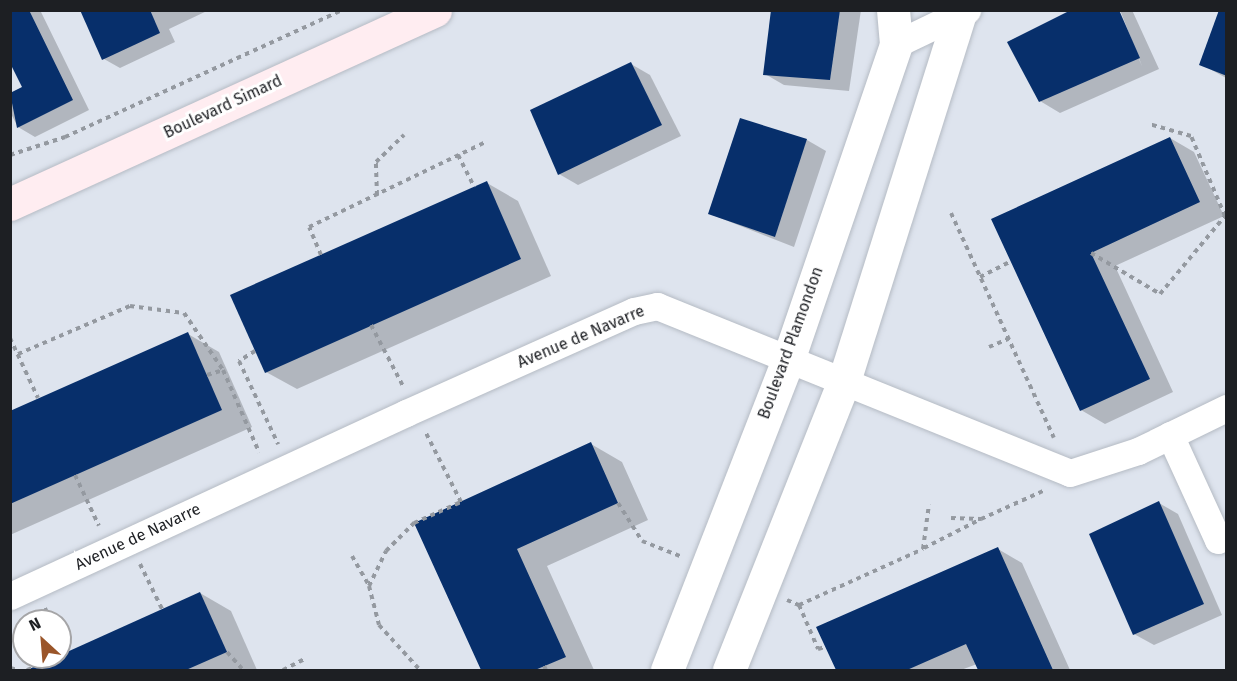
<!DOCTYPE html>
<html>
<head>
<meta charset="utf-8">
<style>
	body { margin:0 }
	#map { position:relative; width:1237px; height:681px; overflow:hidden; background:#dee4ee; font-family:"Fira Sans",sans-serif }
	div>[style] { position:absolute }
	.shadow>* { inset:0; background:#0003 }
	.building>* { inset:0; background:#072f6b }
	.path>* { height:4px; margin-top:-2px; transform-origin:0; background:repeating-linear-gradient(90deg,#9499a0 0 4.5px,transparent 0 9px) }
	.roads { filter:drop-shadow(0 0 2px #b5bbc4) drop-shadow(0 0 2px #b5bbc4) }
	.minor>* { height:27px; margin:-13.5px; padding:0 13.5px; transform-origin:13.5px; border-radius:13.5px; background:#fff }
	.tertiary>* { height:33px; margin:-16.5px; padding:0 16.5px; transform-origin:16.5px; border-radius:16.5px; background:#fff }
	.secondary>* { height:33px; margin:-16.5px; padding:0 16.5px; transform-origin:16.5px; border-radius:16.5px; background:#ffedf1 }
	span { translate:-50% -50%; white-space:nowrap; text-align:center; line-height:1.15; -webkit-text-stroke:6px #fff; paint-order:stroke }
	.street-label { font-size:16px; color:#1d1f23 }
	.frame { position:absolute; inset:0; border:12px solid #1d1f23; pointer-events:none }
	.north { position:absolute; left:12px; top:609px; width:60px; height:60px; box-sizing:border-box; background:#fff; border:2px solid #a5a5a7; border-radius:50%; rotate:334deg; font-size:16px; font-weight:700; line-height:24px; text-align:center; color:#1d1f23 }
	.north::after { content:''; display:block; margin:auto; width:21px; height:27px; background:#9a5529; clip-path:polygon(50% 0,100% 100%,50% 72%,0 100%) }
</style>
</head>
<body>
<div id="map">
	<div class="shadow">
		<i style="clip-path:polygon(10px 10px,41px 12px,89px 110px,35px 137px,18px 127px,10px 112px,10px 95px,24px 88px)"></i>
		<i style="clip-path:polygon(91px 10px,209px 10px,169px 29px,175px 42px,120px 68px,104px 59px)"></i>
		<i style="clip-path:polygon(773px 10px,861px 10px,849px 91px,784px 85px,765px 74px)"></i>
		<i style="clip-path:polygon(1117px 10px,1142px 66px,1120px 10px,1132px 10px,1159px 69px,1060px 113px,1040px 101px)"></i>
		<i style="clip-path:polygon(1226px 10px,1226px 78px,1201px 64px)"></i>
		<i style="clip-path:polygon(631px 64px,650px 75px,681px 136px,578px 185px,559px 174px)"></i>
		<i style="clip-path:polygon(1170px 138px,1194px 152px,1224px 216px,1115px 266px,1173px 392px,1105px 424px,1081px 410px,993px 220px)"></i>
		<i style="clip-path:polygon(807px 140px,826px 151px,794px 247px,710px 214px)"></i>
		<i style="clip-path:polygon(487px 183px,518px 201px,551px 276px,297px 389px,266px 372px)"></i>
		<i style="clip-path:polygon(188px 334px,219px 352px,252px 427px,10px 535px,10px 412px)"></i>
		<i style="clip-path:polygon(591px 444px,622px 462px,648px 520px,547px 566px,594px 670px,483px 670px,416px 524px)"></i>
		<i style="clip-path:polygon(1159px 503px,1178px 514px,1222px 615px,1154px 645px,1134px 634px)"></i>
		<i style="clip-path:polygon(998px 549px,1022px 563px,1070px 670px,979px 670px,977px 664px,961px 670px,837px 670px,818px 628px)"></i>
		<i style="clip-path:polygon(200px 593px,231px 611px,257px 670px,30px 670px)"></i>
	</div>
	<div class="building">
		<i style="clip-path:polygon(10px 10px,29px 10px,73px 100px,17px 128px,10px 93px,22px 87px,10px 63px)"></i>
		<i style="clip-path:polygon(80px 10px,150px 10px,160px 33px,102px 60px)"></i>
		<i style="clip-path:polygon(771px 10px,840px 10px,830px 80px,763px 75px)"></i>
		<i style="clip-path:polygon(1071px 10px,1119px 10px,1140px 58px,1039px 102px,1007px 42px)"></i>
		<i style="clip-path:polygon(1219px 10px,1227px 10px,1227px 76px,1199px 65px)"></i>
		<i style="clip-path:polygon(631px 62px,662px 125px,558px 175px,530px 110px)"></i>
		<i style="clip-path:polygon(740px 118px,807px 139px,775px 237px,708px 214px)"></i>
		<i style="clip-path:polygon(1170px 137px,1200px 202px,1091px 253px,1150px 379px,1080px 411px,991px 219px)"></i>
		<i style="clip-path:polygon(487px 181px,521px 259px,265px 373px,230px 295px)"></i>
		<i style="clip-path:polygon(188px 332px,222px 410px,10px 504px,10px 411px)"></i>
		<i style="clip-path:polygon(591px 442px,618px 503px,517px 549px,566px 657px,535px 670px,481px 670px,414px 523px)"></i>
		<i style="clip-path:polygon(1159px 501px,1204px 604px,1133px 635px,1089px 534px)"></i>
		<i style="clip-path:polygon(998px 547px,1053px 670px,978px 670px,966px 644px,907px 670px,836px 670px,816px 627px)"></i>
		<i style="clip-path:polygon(200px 592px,227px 652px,186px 670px,27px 670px)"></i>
	</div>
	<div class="path">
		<i style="left:10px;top:155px;width:58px;rotate:-18.1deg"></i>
		<i style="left:65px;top:137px;width:305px;rotate:-24.6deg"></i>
		<i style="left:458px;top:155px;width:36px;rotate:63deg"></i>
		<i style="left:377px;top:195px;width:33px;rotate:-92deg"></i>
		<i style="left:376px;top:162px;width:39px;rotate:-44deg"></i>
		<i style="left:951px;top:213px;width:247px;rotate:65.4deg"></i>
		<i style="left:1091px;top:253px;width:80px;rotate:30.7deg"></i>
		<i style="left:1160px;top:294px;width:102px;rotate:-50.2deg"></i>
		<i style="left:1225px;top:216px;width:87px;rotate:-113deg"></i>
		<i style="left:1191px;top:136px;width:44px;rotate:-164.1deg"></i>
		<i style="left:321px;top:255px;width:30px;rotate:-113deg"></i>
		<i style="left:309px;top:227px;width:196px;rotate:-25.7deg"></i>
		<i style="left:980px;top:277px;width:35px;rotate:-27deg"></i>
		<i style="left:371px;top:325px;width:69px;rotate:62.3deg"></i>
		<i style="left:10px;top:338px;width:66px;rotate:65deg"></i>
		<i style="left:989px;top:347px;width:21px;rotate:-23deg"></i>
		<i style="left:255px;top:351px;width:19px;rotate:148deg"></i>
		<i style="left:239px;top:361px;width:92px;rotate:64.8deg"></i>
		<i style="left:18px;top:354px;width:122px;rotate:-23.2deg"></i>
		<i style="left:130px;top:306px;width:54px;rotate:7.4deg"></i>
		<i style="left:184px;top:313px;width:69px;rotate:55.6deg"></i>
		<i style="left:207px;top:375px;width:17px;rotate:-17deg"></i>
		<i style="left:223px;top:370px;width:90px;rotate:66.3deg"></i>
		<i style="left:75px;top:475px;width:56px;rotate:64.8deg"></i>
		<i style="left:618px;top:503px;width:45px;rotate:57.7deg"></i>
		<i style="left:642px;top:541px;width:41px;rotate:21.5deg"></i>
		<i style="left:951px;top:518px;width:30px;rotate:2deg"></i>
		<i style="left:981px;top:519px;width:68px;rotate:-24.3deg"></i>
		<i style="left:924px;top:548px;width:64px;rotate:-27deg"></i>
		<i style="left:352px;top:556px;width:34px;rotate:60deg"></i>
		<i style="left:369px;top:586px;width:39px;rotate:-64deg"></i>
		<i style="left:386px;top:551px;width:40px;rotate:-45deg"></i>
		<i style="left:414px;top:523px;width:51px;rotate:-24.1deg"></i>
		<i style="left:461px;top:502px;width:77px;rotate:-116.9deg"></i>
		<i style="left:140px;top:564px;width:50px;rotate:63.9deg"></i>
		<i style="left:369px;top:586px;width:40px;rotate:75.6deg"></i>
		<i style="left:379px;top:625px;width:61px;rotate:47.7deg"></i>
		<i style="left:787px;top:600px;width:13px;rotate:23deg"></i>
		<i style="left:799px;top:605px;width:136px;rotate:-24.3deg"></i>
		<i style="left:923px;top:549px;width:45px;rotate:-82.4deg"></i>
		<i style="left:799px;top:605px;width:48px;rotate:66.6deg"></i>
		<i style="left:818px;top:649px;width:7px;rotate:-16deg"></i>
		<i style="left:45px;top:608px;width:14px;rotate:69deg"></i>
		<i style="left:60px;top:643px;width:11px;rotate:63deg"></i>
		<i style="left:65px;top:653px;width:6px;rotate:149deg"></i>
		<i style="left:227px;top:652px;width:24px;rotate:48deg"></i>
		<i style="left:544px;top:666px;width:4px;rotate:63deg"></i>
		<i style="left:10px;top:668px;width:8px;rotate:14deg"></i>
		<i style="left:27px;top:670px;width:33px;rotate:-23deg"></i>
		<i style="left:283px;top:670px;width:25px;rotate:-27deg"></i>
	</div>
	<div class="roads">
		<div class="minor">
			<i style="left:896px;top:44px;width:79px;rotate:-25.6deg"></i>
			<i style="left:1170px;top:435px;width:115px;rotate:65.4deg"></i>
			<i style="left:1218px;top:540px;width:9px;rotate:-27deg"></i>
			<i style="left:10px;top:596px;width:436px;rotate:-24.8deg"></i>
			<i style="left:406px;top:413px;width:250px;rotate:-24.1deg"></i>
			<i style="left:634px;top:311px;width:24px;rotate:-12deg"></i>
			<i style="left:657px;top:306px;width:445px;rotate:22deg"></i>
			<i style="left:1070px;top:473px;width:71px;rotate:-17.9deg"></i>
			<i style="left:1138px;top:451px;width:98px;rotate:-26deg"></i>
		</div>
		<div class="tertiary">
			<i style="left:667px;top:670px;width:333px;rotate:-68.7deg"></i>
			<i style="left:788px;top:360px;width:334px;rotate:-71.1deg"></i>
			<i style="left:896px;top:44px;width:34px;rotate:-95deg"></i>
			<i style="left:729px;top:670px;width:311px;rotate:-68.3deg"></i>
			<i style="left:844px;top:381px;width:389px;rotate:-72.5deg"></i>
		</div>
		<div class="secondary">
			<i style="left:10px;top:204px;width:467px;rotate:-24.5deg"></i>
		</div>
	</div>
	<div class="street-label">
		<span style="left:223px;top:107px;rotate:-25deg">Boulevard Simard</span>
		<span style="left:581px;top:337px;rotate:-23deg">Avenue de Navarre</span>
		<span style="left:791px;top:343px;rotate:-70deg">Boulevard Plamondon</span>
		<span style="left:138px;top:537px;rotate:-25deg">Avenue de Navarre</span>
	</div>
	<div class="frame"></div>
	<div class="north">N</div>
</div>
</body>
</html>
